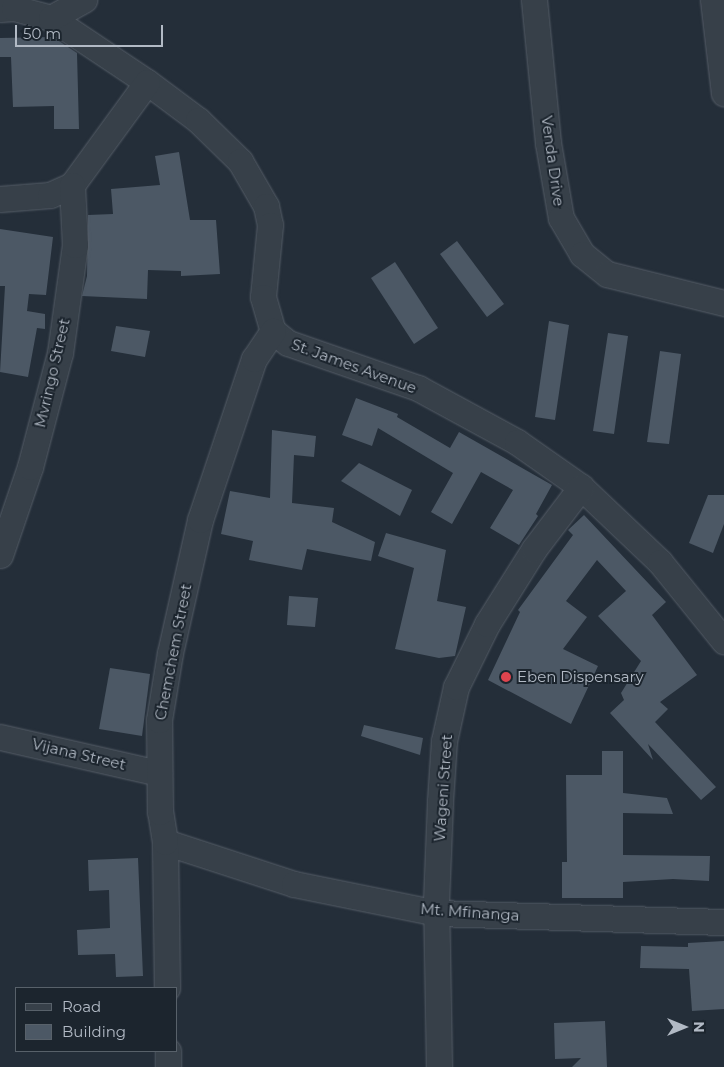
<!DOCTYPE html>
<html>
<head>
<meta charset="utf-8">
<style>
	body { margin:0 }
	#map { position:relative; width:724px; height:1067px; overflow:hidden; background:#242e39; font-family:Montserrat,sans-serif }
	div>[style] { position:absolute }
	.building>* { inset:0; background:#4c5865 }
	.roads { filter:drop-shadow(0 0 1px #555d67) drop-shadow(0 0 1px #555d67) }
	.minor>* { height:25px; margin:-12.5px; padding:0 12.5px; transform-origin:12.5px; border-radius:12.5px; background:#374049 }
	.dots>* { width:14px; height:14px; translate:-50% -50%; box-sizing:border-box; border:2px solid #1c252e; border-radius:50% }
	span { translate:-50% -50%; white-space:nowrap; text-align:center; line-height:1.15; -webkit-text-stroke:4px #1c252e; paint-order:stroke }
	.street-label { font-size:15px; color:#b2bac5 }
	.poi-label { font-size:15px; color:#b2bac5 }
	.left { translate:0 -50%; text-align:left }
	.legend { position:absolute; left:15px; top:987px; width:162px; height:65px; box-sizing:border-box; background:#1c252e; border:1px solid #58616a; margin:0; padding:6px 9px; list-style:none; font-size:15px; color:#b2bac5 }
	.legend li { display:flex; align-items:center; gap:10px; height:25px }
	.legend b { width:25px; border:1px solid #58616a }
	.north { position:absolute; left:659px; top:1002px; width:50px; height:50px; -webkit-text-stroke:4px #1c252e; paint-order:stroke; rotate:90deg; font-size:14px; font-weight:700; line-height:20px; text-align:center; color:#b2bac5 }
	.north::after { content:''; display:block; margin:auto; width:18px; height:22px; background:#b2bac5; clip-path:polygon(50% 0,100% 100%,50% 72%,0 100%) }
	.scale { position:absolute; left:15px; top:25px; width:148px; height:22px; box-sizing:border-box; border:2px solid #b2bac5; border-top:0; padding-left:6px; font-size:15px; line-height:18px; white-space:nowrap; color:#b2bac5; -webkit-text-stroke:4px #1c252e; paint-order:stroke }
</style>
</head>
<body>
<div id="map">
	<div class="building">
		<i style="clip-path:polygon(53px 37px,77px 53px,79px 129px,54px 129px,54px 106px,13px 107px,11px 57px,0 57px,0 38px)"></i>
		<i style="clip-path:polygon(179px 152px,190px 220px,216px 220px,220px 274px,181px 276px,181px 271px,148px 270px,147px 299px,82px 296px,87px 276px,88px 215px,113px 214px,111px 189px,160px 185px,155px 156px)"></i>
		<i style="clip-path:polygon(0 229px,53px 237px,46px 295px,29px 294px,27px 311px,45px 314px,45px 329px,37px 328px,28px 377px,0 372px,5px 286px,0 286px)"></i>
		<i style="clip-path:polygon(457px 241px,504px 304px,487px 317px,440px 254px)"></i>
		<i style="clip-path:polygon(395px 262px,438px 328px,414px 344px,371px 278px)"></i>
		<i style="clip-path:polygon(549px 321px,569px 325px,555px 420px,535px 417px)"></i>
		<i style="clip-path:polygon(116px 326px,150px 331px,145px 357px,111px 351px)"></i>
		<i style="clip-path:polygon(608px 333px,628px 336px,614px 434px,593px 431px)"></i>
		<i style="clip-path:polygon(660px 351px,681px 354px,669px 444px,647px 442px)"></i>
		<i style="clip-path:polygon(356px 398px,398px 414px,397px 417px,450px 448px,459px 432px,552px 485px,536px 514px,538px 516px,519px 545px,490px 528px,513px 490px,481px 472px,452px 524px,431px 512px,453px 473px,378px 428px,372px 446px,342px 435px)"></i>
		<i style="clip-path:polygon(272px 430px,316px 436px,314px 457px,294px 455px,292px 503px,334px 508px,332px 522px,375px 542px,371px 561px,307px 549px,302px 570px,249px 560px,253px 541px,221px 534px,230px 491px,270px 498px)"></i>
		<i style="clip-path:polygon(359px 463px,412px 490px,400px 516px,341px 481px)"></i>
		<i style="clip-path:polygon(708px 495px,724px 495px,724px 524px,713px 553px,689px 543px)"></i>
		<i style="clip-path:polygon(584px 515px,666px 602px,652px 615px,697px 675px,660px 702px,668px 709px,655px 722px,716px 787px,701px 800px,648px 744px,653px 760px,610px 713px,624px 700px,621px 693px,641px 661px,598px 616px,626px 591px,597px 560px,566px 601px,587px 617px,563px 649px,598px 666px,571px 724px,488px 680px,520px 612px,518px 610px,573px 535px,568px 530px)"></i>
		<i style="clip-path:polygon(386px 533px,446px 550px,437px 601px,466px 607px,455px 656px,439px 658px,395px 649px,414px 568px,378px 556px)"></i>
		<i style="clip-path:polygon(289px 596px,318px 598px,315px 627px,287px 625px)"></i>
		<i style="clip-path:polygon(110px 668px,150px 674px,142px 736px,99px 729px)"></i>
		<i style="clip-path:polygon(364px 725px,423px 738px,420px 755px,361px 736px)"></i>
		<i style="clip-path:polygon(602px 751px,623px 751px,623px 793px,667px 798px,673px 814px,623px 813px,623px 855px,710px 856px,709px 881px,673px 879px,623px 882px,623px 898px,562px 898px,562px 862px,567px 862px,566px 775px,602px 775px)"></i>
		<i style="clip-path:polygon(138px 858px,143px 976px,116px 977px,115px 954px,78px 955px,77px 930px,110px 928px,109px 890px,89px 891px,88px 860px)"></i>
		<i style="clip-path:polygon(724px 941px,724px 1009px,692px 1011px,689px 969px,640px 968px,641px 946px,688px 947px,688px 943px)"></i>
		<i style="clip-path:polygon(605px 1021px,607px 1067px,572px 1067px,581px 1058px,555px 1059px,554px 1023px)"></i>
	</div>
	<div class="roads">
		<div class="minor">
			<i style="left:534px;top:0;width:144px;rotate:84.4deg"></i>
			<i style="left:548px;top:143px;width:76px;rotate:80.2deg"></i>
			<i style="left:561px;top:218px;width:42px;rotate:59.7deg"></i>
			<i style="left:582px;top:254px;width:32px;rotate:39deg"></i>
			<i style="left:607px;top:274px;width:121px;rotate:13.9deg"></i>
			<i style="left:713px;top:0;width:94px;rotate:83.3deg"></i>
			<i style="left:0;top:9px;width:14px;rotate:-4deg"></i>
			<i style="left:14px;top:8px;width:38px;rotate:15deg"></i>
			<i style="left:51px;top:18px;width:115px;rotate:33.7deg"></i>
			<i style="left:147px;top:82px;width:64px;rotate:36.7deg"></i>
			<i style="left:198px;top:120px;width:59px;rotate:44.3deg"></i>
			<i style="left:240px;top:161px;width:52px;rotate:60deg"></i>
			<i style="left:266px;top:206px;width:19px;rotate:78deg"></i>
			<i style="left:270px;top:225px;width:72px;rotate:95.6deg"></i>
			<i style="left:263px;top:297px;width:35px;rotate:74deg"></i>
			<i style="left:273px;top:331px;width:19px;rotate:39deg"></i>
			<i style="left:288px;top:343px;width:138px;rotate:19.1deg"></i>
			<i style="left:418px;top:388px;width:113px;rotate:28.6deg"></i>
			<i style="left:517px;top:442px;width:78px;rotate:35.1deg"></i>
			<i style="left:581px;top:487px;width:109px;rotate:43.5deg"></i>
			<i style="left:660px;top:562px;width:102px;rotate:51deg"></i>
			<i style="left:51px;top:18px;width:38px;rotate:-29deg"></i>
			<i style="left:0;top:199px;width:50px;rotate:-4.6deg"></i>
			<i style="left:50px;top:195px;width:24px;rotate:-24deg"></i>
			<i style="left:72px;top:185px;width:127px;rotate:-53.9deg"></i>
			<i style="left:0;top:555px;width:93px;rotate:-71.2deg"></i>
			<i style="left:30px;top:467px;width:118px;rotate:-75.3deg"></i>
			<i style="left:60px;top:353px;width:109px;rotate:-82.1deg"></i>
			<i style="left:75px;top:245px;width:60px;rotate:-92.9deg"></i>
			<i style="left:0;top:737px;width:163px;rotate:12.8deg"></i>
			<i style="left:165px;top:842px;width:136px;rotate:18deg"></i>
			<i style="left:294px;top:884px;width:146px;rotate:11.5deg"></i>
			<i style="left:437px;top:913px;width:287px;rotate:1.8deg"></i>
			<i style="left:167px;top:988px;width:146px;rotate:-90.8deg"></i>
			<i style="left:165px;top:842px;width:30px;rotate:-99deg"></i>
			<i style="left:160px;top:812px;width:92px;rotate:-90.6deg"></i>
			<i style="left:159px;top:720px;width:68px;rotate:-80.7deg"></i>
			<i style="left:170px;top:653px;width:136px;rotate:-77.3deg"></i>
			<i style="left:200px;top:520px;width:170px;rotate:-71.5deg"></i>
			<i style="left:254px;top:359px;width:34px;rotate:-56deg"></i>
			<i style="left:168px;top:1051px;width:16px;rotate:90deg"></i>
			<i style="left:439px;top:1067px;width:165px;rotate:-91deg"></i>
			<i style="left:436px;top:902px;width:101px;rotate:-87.7deg"></i>
			<i style="left:440px;top:801px;width:60px;rotate:-86.2deg"></i>
			<i style="left:444px;top:741px;width:55px;rotate:-77.5deg"></i>
			<i style="left:456px;top:687px;width:70px;rotate:-63.8deg"></i>
			<i style="left:487px;top:624px;width:89px;rotate:-57.9deg"></i>
			<i style="left:534px;top:549px;width:78px;rotate:-52.8deg"></i>
		</div>
	</div>
	<div class="dots">
		<i style="left:506px;top:677px;background:#e0444e"></i>
	</div>
	<div class="street-label">
		<span style="left:553px;top:161px;rotate:82deg">Venda Drive</span>
		<span style="left:354px;top:366px;rotate:20deg">St. James Avenue</span>
		<span style="left:52px;top:373px;rotate:-77deg">Mvringo Street</span>
		<span style="left:173px;top:652px;rotate:-79deg">Chemchem Street</span>
		<span style="left:79px;top:754px;rotate:13deg">Vijana Street</span>
		<span style="left:443px;top:788px;rotate:-86deg">Wageni Street</span>
		<span style="left:470px;top:912px;rotate:4deg">Mt. Mfinanga</span>
	</div>
	<div class="poi-label">
		<span class="left" style="left:517px;top:677px">Eben Dispensary</span>
	</div>
	<ul class="legend">
	<li><b style="height:6px;background:#374049"></b>Road</li>
	<li><b style="height:14px;background:#4c5865"></b>Building</li>
	</ul>
	<div class="north">N</div>
	<div class="scale">50 m</div>
</div>
</body>
</html>
